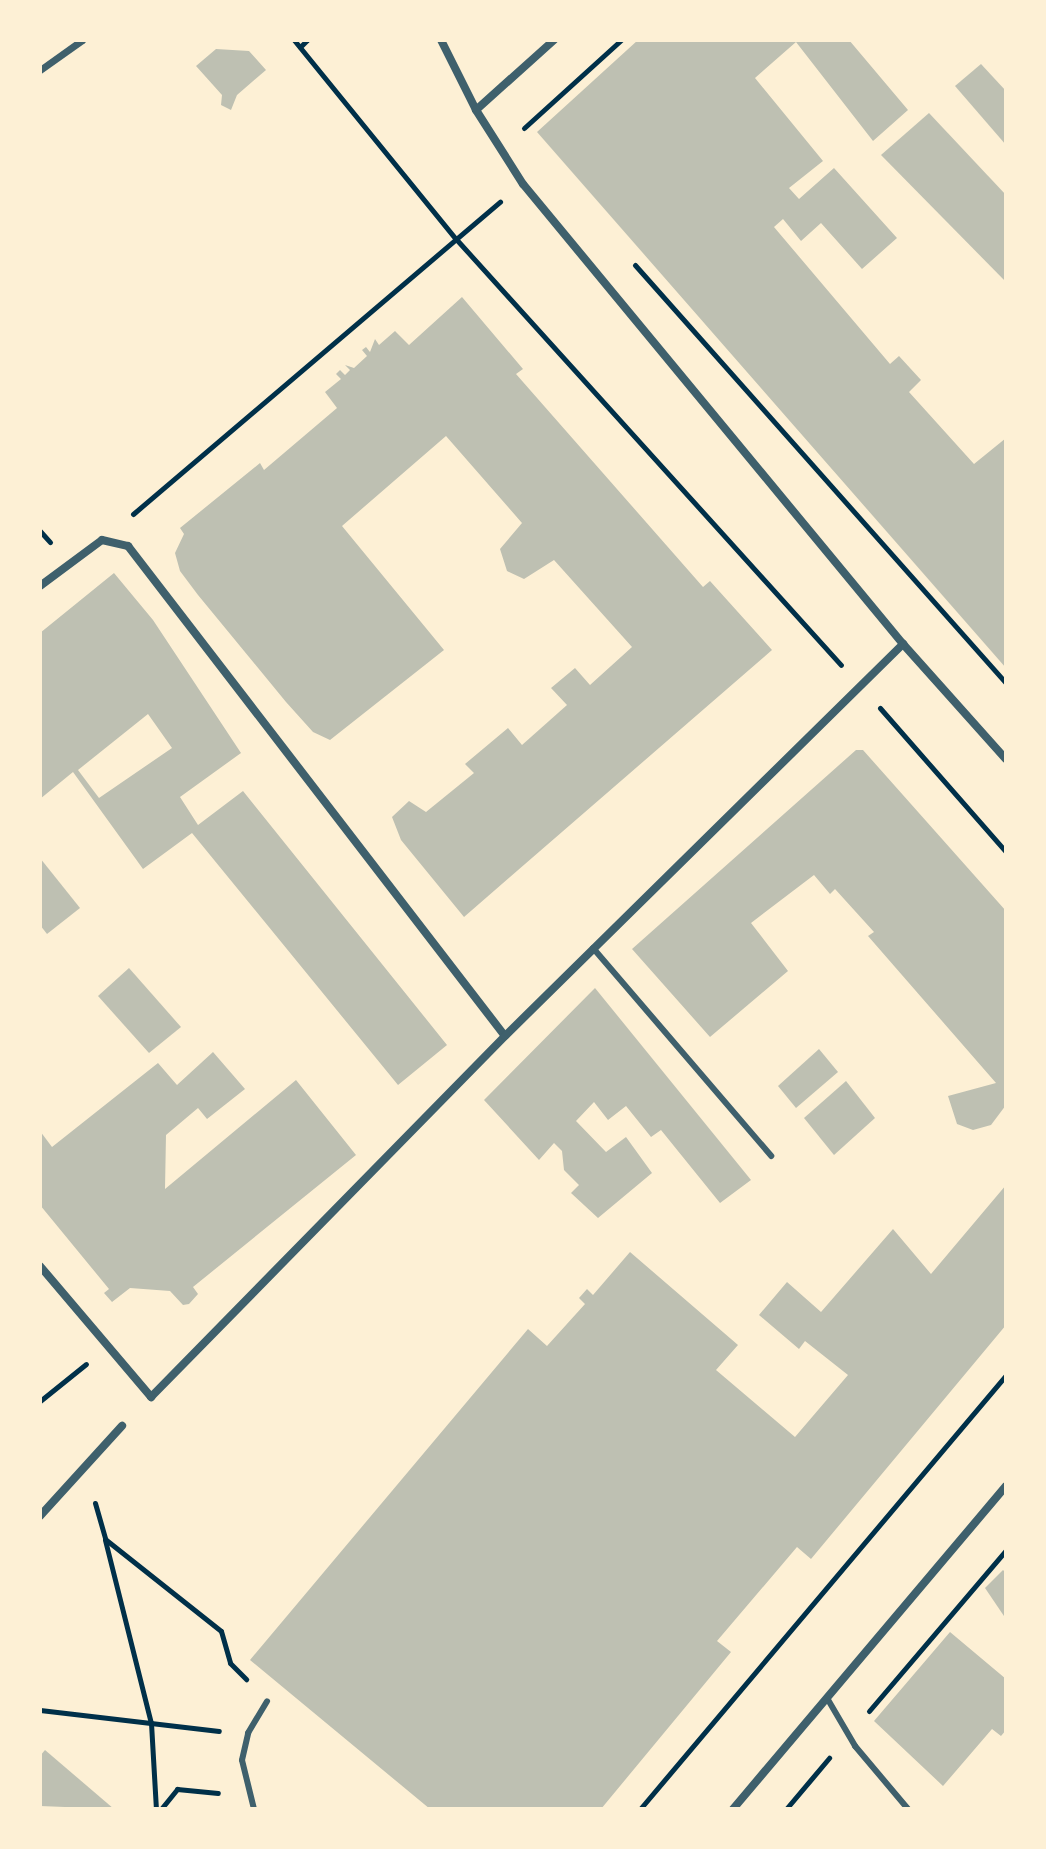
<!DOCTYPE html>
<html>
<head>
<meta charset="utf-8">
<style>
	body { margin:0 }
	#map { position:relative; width:1046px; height:1849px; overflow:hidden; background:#fdf0d5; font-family:Rubik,sans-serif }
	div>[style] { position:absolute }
	.building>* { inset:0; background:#bec0b2 }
	.path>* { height:5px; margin:-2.5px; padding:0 2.5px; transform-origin:2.5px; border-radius:2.5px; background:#003049 }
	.service>* { height:6px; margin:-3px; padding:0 3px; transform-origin:3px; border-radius:3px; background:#3f606c }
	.pedestrian>* { height:7px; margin:-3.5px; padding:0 3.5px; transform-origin:3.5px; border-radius:3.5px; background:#3f606c }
	.minor>* { height:8px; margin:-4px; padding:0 4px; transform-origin:4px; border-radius:4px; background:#3f606c }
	span { translate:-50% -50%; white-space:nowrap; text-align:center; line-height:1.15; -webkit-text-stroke:8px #fdf0d5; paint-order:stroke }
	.frame { position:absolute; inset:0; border:42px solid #fdf0d5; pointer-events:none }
</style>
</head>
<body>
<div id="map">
	<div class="building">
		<i style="clip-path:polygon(638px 40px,849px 40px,908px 110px,873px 141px,796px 42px,755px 78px,823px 161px,789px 188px,799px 199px,834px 168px,897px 238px,862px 269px,821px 223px,801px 241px,783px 219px,774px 227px,890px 364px,899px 356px,921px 380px,909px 392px,974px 464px,1006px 438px,1006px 668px,537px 132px)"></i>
		<i style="clip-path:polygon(216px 49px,249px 51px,266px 70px,237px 95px,231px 110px,221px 105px,222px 95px,196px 66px)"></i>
		<i style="clip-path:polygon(981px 64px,1006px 91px,1006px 145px,955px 86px)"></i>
		<i style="clip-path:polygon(929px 113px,1006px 195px,1006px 282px,881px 155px)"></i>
		<i style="clip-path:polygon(462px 297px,523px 369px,516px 374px,703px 587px,710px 581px,772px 650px,464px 917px,401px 840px,392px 817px,409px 801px,426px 812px,474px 773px,465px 764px,508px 728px,522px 745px,567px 705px,551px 688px,575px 668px,590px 685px,632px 647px,554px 560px,524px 579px,507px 571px,500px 549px,522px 523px,446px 436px,342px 526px,444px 650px,330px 740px,313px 732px,286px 702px,198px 595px,180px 571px,175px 553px,184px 534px,180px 528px,260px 463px,264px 470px,337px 408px,325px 392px,341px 379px,336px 374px,340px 370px,345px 375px,350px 370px,345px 365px,354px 368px,367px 356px,362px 350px,366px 347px,370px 352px,375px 339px,379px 345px,395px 331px,409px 345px)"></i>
		<i style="clip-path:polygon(evenodd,114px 573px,153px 620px,241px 753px,180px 797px,198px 825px,243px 791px,447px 1045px,398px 1085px,192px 833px,143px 869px,73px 772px,40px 799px,40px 633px,114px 573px,148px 714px,172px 748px,99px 798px,78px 770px,148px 714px)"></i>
		<i style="clip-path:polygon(856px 750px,863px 750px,1006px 911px,1006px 1105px,991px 1125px,973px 1130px,957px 1124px,948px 1096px,996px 1083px,868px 936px,874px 932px,835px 889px,830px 894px,814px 875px,751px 923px,788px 971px,710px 1037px,632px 949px)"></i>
		<i style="clip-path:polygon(40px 858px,80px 908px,47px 934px,40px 925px)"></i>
		<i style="clip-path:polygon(129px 968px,181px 1027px,149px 1053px,98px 996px)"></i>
		<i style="clip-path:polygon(595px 988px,751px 1180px,720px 1203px,661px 1130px,651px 1137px,626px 1106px,608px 1120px,594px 1102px,576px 1121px,606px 1152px,626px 1137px,652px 1173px,598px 1218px,571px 1193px,579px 1185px,564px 1170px,562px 1151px,554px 1143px,539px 1160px,484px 1100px)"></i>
		<i style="clip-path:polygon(819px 1049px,838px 1072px,796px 1108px,778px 1086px)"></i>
		<i style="clip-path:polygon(213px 1052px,245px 1089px,207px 1119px,198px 1108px,166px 1135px,165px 1189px,296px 1080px,356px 1155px,193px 1287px,198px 1294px,189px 1304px,183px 1305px,170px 1291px,130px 1288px,112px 1302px,104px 1293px,109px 1289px,40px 1205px,40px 1131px,52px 1147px,158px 1063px,177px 1085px)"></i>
		<i style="clip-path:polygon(846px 1081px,875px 1118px,834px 1155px,804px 1118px)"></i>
		<i style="clip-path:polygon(1006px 1185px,1006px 1325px,811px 1559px,797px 1547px,717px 1641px,731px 1652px,601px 1809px,430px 1809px,250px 1660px,528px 1329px,547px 1346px,585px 1304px,579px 1298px,587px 1289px,593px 1295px,630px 1252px,738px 1345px,716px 1370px,795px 1437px,848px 1375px,805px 1341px,799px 1349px,759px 1315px,787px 1282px,821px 1312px,893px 1229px,931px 1274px)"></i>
		<i style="clip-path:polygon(1003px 1570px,1006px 1573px,1006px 1619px,985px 1588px)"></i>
		<i style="clip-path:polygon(950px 1632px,1006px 1679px,1006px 1730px,1001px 1736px,992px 1729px,943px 1786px,874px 1721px)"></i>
		<i style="clip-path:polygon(45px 1750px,114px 1809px,40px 1806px,40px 1756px)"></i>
	</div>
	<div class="path">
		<i style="left:294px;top:40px;width:257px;rotate:50.9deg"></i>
		<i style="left:456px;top:239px;width:574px;rotate:47.89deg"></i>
		<i style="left:300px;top:47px;width:10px;rotate:-45deg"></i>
		<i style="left:524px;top:128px;width:131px;rotate:-42.2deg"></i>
		<i style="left:635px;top:265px;width:559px;rotate:48.41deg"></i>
		<i style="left:133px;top:514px;width:482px;rotate:-40.4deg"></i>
		<i style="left:40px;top:531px;width:15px;rotate:48deg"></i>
		<i style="left:880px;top:708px;width:191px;rotate:48.8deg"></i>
		<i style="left:40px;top:1401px;width:59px;rotate:-38.8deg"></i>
		<i style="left:95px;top:1503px;width:37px;rotate:74deg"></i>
		<i style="left:105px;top:1539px;width:148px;rotate:38.4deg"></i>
		<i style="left:221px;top:1631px;width:33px;rotate:74deg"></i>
		<i style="left:230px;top:1663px;width:23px;rotate:45deg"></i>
		<i style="left:105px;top:1540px;width:189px;rotate:75.9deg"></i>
		<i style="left:151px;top:1723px;width:86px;rotate:86.7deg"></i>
		<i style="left:40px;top:1710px;width:180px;rotate:6.7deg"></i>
		<i style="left:869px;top:1711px;width:211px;rotate:-49.6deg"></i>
		<i style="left:161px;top:1809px;width:26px;rotate:-51deg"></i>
		<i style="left:177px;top:1789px;width:41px;rotate:5.6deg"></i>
		<i style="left:640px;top:1809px;width:568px;rotate:-49.86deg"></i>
		<i style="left:786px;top:1809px;width:67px;rotate:-49.9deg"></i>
	</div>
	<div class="service">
		<i style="left:593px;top:948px;width:274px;rotate:49.4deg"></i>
		<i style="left:827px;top:1698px;width:56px;rotate:59.7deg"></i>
		<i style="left:855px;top:1746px;width:82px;rotate:49.9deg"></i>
		<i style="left:254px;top:1809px;width:50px;rotate:-103.8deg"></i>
		<i style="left:242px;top:1760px;width:28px;rotate:-77deg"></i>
		<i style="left:248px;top:1733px;width:37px;rotate:-59deg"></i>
	</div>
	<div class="pedestrian">
		<i style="left:40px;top:70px;width:52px;rotate:-35.5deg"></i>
	</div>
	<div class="minor">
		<i style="left:441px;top:40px;width:78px;rotate:63.4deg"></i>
		<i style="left:476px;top:110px;width:105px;rotate:-41.9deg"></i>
		<i style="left:476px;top:110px;width:88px;rotate:57.6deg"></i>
		<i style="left:523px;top:184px;width:597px;rotate:50.44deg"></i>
		<i style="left:903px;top:644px;width:154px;rotate:48.2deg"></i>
		<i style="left:40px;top:586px;width:77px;rotate:-36.6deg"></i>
		<i style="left:102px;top:540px;width:27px;rotate:13deg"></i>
		<i style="left:128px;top:546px;width:618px;rotate:52.43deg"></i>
		<i style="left:40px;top:1266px;width:172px;rotate:49.7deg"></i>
		<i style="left:151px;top:1397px;width:506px;rotate:-45.56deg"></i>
		<i style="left:505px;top:1036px;width:559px;rotate:-44.56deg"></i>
		<i style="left:40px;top:1516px;width:122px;rotate:-47.7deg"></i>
		<i style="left:733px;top:1809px;width:423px;rotate:-49.8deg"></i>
	</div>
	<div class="frame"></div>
</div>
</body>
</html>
